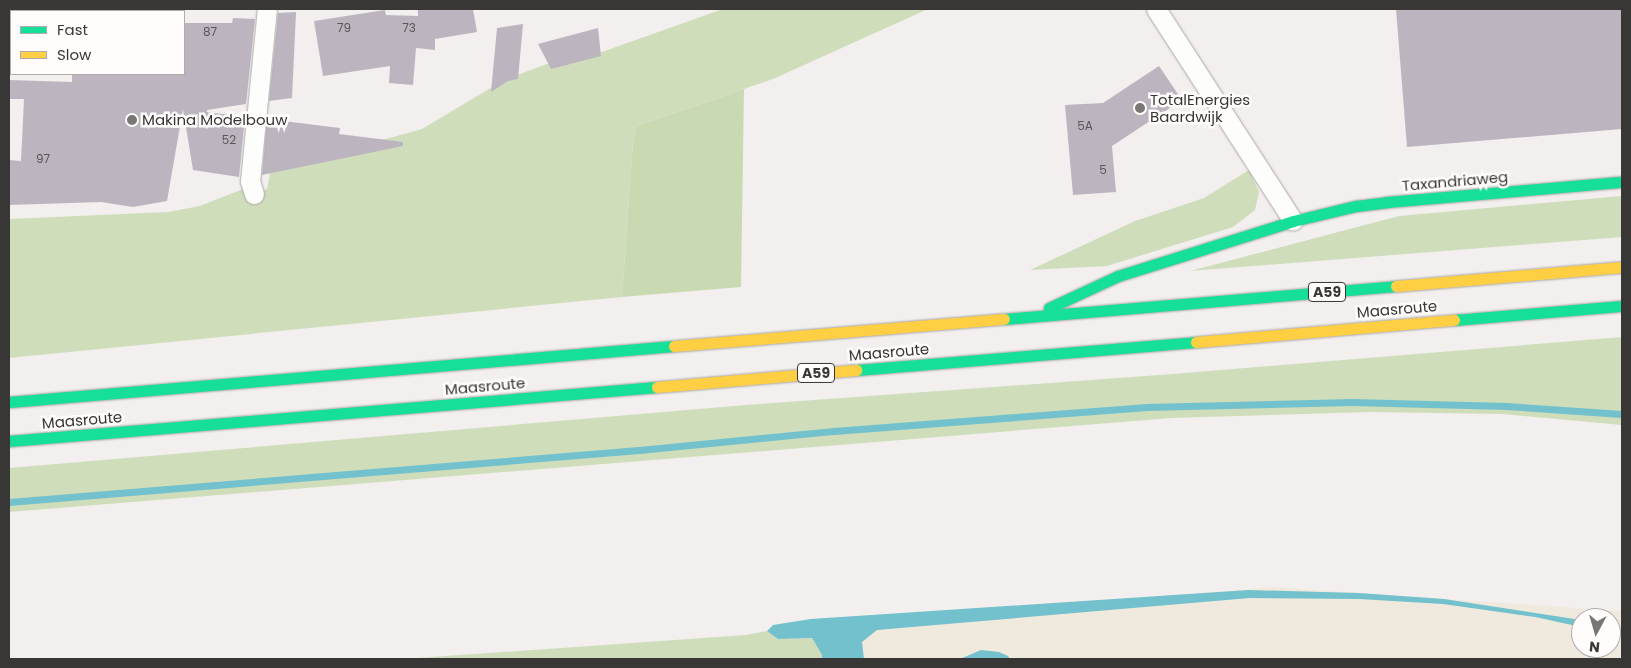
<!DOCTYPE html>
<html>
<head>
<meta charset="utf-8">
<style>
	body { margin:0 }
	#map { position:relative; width:1631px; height:668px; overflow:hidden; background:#f2efee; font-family:Poppins,sans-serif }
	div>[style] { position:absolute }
	.industrial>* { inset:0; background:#f0eade }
	.green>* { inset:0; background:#cfddbb }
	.forest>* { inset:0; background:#c9dab3 }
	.water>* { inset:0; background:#73c1cc }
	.stream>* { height:7px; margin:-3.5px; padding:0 3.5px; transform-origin:3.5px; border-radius:3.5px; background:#73c1cc }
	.building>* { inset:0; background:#bcb5c0 }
	.roads { filter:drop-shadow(0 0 1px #aba9a8) drop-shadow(0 0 1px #aba9a8) }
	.street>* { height:19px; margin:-9.5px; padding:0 9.5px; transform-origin:9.5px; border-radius:9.5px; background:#fdfdfc }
	.fast>* { height:11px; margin:-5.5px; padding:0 5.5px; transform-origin:5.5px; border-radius:5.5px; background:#16e098 }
	.slow>* { height:11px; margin:-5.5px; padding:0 5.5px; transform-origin:5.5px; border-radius:5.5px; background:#ffcf43 }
	.dots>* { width:14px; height:14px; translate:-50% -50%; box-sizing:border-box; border:2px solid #fffcfb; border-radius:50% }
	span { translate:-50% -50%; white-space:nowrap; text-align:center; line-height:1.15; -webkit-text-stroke:5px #fffcfb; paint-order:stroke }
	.number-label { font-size:12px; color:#595658 }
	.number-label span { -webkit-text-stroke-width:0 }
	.shield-label span { padding:1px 4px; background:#fffcfb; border:1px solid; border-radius:4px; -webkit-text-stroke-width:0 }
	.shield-label { font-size:14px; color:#383736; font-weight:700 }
	.poi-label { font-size:15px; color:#383736 }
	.left { translate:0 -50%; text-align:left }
	.street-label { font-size:15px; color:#383736 }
	.frame { position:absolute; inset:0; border:10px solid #383736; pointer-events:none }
	.legend { position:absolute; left:10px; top:10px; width:175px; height:65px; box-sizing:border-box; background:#fffcfb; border:1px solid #afadac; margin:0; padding:6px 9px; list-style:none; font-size:15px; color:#383736 }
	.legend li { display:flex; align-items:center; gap:10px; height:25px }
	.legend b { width:25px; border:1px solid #afadac }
	.north { position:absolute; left:1571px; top:608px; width:50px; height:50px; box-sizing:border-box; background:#fffcfb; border:1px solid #afadac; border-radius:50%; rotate:186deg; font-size:14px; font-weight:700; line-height:20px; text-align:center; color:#383736 }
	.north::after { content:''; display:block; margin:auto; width:18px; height:22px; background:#797776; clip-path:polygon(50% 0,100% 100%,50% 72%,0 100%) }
</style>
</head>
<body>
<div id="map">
	<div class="industrial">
		<i style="clip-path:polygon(evenodd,1273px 587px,1622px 611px,1622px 659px,817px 659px,823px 627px,1273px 587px,1581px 618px,1611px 618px,1611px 648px,1581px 648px,1581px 618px)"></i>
	</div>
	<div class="green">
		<i style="clip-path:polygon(723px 9px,928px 9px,773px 79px,637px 126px,633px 141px,622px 297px,9px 358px,9px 219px,168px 212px,200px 206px,248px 187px,247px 199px,267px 189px,271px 168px,339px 147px,386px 139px,422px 129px,504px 80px,563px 58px,599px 53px)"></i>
		<i style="clip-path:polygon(1249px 170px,1259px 192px,1255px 210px,1233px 227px,1107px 266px,1030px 270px,1135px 221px,1204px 198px)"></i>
		<i style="clip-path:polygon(1622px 196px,1622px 237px,1190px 271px,1399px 216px)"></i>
		<i style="clip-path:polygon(1622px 337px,1622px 425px,1503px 414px,1369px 412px,1172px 418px,9px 512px,9px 468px,746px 405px,1173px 374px)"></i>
		<i style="clip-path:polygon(767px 631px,778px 639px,812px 638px,822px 655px,822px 659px,403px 659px,746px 635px)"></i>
	</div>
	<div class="forest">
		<i style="clip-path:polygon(744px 89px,741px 287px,622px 297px,633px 141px,637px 126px)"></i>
	</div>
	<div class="water">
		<i style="clip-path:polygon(1249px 590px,1359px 593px,1444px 599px,1581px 620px,1581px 627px,1535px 617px,1443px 604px,1359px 599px,1250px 598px,877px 630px,862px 642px,864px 659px,822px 659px,822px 655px,812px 638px,778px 639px,767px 631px,773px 625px,811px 619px)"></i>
		<i style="clip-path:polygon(981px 650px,999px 652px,1008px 656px,1010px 659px,960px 659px)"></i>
	</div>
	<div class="stream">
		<i style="left:9px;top:502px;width:632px;rotate:-4.72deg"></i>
		<i style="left:639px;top:450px;width:196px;rotate:-5.6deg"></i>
		<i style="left:834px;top:431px;width:314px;rotate:-4.4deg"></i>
		<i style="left:1147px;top:407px;width:205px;rotate:-1.4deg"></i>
		<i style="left:1352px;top:402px;width:154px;rotate:1.5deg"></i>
		<i style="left:1506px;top:406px;width:116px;rotate:3.9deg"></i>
	</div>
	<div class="building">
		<i style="clip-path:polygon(418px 9px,473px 9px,477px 32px,435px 39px,435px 50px,416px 48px,413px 85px,389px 83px,390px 66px,323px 76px,314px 21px,385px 10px,386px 15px,418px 16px)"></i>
		<i style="clip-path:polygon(1396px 9px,1622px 9px,1622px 129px,1407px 147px)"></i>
		<i style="clip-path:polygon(296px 12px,292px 98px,269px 101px,278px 13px)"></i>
		<i style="clip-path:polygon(233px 18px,255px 19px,246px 104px,207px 110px,207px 112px,245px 117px,239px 177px,193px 170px,183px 109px,167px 201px,133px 207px,101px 202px,9px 205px,9px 160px,21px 161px,24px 99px,9px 99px,9px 80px,72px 82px,72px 74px,184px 74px,184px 23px,232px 23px)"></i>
		<i style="clip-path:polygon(523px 24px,518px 79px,508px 81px,491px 92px,497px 28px)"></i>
		<i style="clip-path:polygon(598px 28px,601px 56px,551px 69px,538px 44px)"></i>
		<i style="clip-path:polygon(1159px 66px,1182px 100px,1112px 146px,1116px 192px,1073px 195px,1065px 105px,1103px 103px)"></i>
		<i style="clip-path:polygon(267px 119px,340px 128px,339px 134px,403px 142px,403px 146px,262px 175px)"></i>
	</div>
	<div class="roads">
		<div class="street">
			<i style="left:1156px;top:9px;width:252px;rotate:57.1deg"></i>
			<i style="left:34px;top:11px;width:50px;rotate:-2.3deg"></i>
			<i style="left:9px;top:12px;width:2px"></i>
			<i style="left:254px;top:194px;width:14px;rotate:-107deg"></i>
			<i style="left:250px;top:181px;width:173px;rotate:-84.4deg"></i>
		</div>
		<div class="fast">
			<i style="left:1293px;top:221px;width:65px;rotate:-13.4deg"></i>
			<i style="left:1356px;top:206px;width:31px;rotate:-7deg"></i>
			<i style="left:1387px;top:202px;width:236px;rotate:-4.9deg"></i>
			<i style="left:1049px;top:308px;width:76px;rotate:-24.9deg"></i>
			<i style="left:1118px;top:276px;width:183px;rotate:-17.4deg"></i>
			<i style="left:1004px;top:319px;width:393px;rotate:-4.8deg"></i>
			<i style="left:1454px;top:320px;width:169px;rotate:-4.8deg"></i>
			<i style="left:856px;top:370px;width:341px;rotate:-4.7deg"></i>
			<i style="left:9px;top:402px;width:667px;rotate:-4.81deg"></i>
			<i style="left:9px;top:441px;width:650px;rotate:-4.76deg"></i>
		</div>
		<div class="slow">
			<i style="left:1396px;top:286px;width:227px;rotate:-4.8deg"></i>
			<i style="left:1196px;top:342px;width:259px;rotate:-4.9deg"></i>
			<i style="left:674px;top:346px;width:331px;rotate:-4.7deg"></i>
			<i style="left:657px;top:387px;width:200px;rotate:-4.9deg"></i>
		</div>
	</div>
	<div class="dots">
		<i style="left:1140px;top:108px;background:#797776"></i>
		<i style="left:132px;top:120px;background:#797776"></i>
	</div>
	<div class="number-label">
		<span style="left:344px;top:28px">79</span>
		<span style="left:409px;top:28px">73</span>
		<span style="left:210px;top:32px">87</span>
		<span style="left:1085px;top:126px">5A</span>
		<span style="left:229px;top:140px">52</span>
		<span style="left:43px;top:159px">97</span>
		<span style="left:1103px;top:170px">5</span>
	</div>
	<div class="shield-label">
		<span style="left:1327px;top:292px">A59</span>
		<span style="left:816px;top:373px">A59</span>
	</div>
	<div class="poi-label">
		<span class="left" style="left:1150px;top:108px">TotalEnergies<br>Baardwijk</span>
		<span class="left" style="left:142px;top:120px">Makina Modelbouw</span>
	</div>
	<div class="street-label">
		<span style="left:1455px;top:181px;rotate:-5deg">Taxandriaweg</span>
		<span style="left:1397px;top:309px;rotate:-5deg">Maasroute</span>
		<span style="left:889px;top:352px;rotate:-5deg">Maasroute</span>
		<span style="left:485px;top:386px;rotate:-5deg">Maasroute</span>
		<span style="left:82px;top:420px;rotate:-5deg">Maasroute</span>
	</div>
	<div class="frame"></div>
	<ul class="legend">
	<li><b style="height:6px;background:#16e098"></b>Fast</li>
	<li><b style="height:6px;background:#ffcf43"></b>Slow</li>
	</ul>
	<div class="north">N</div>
</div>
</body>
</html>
